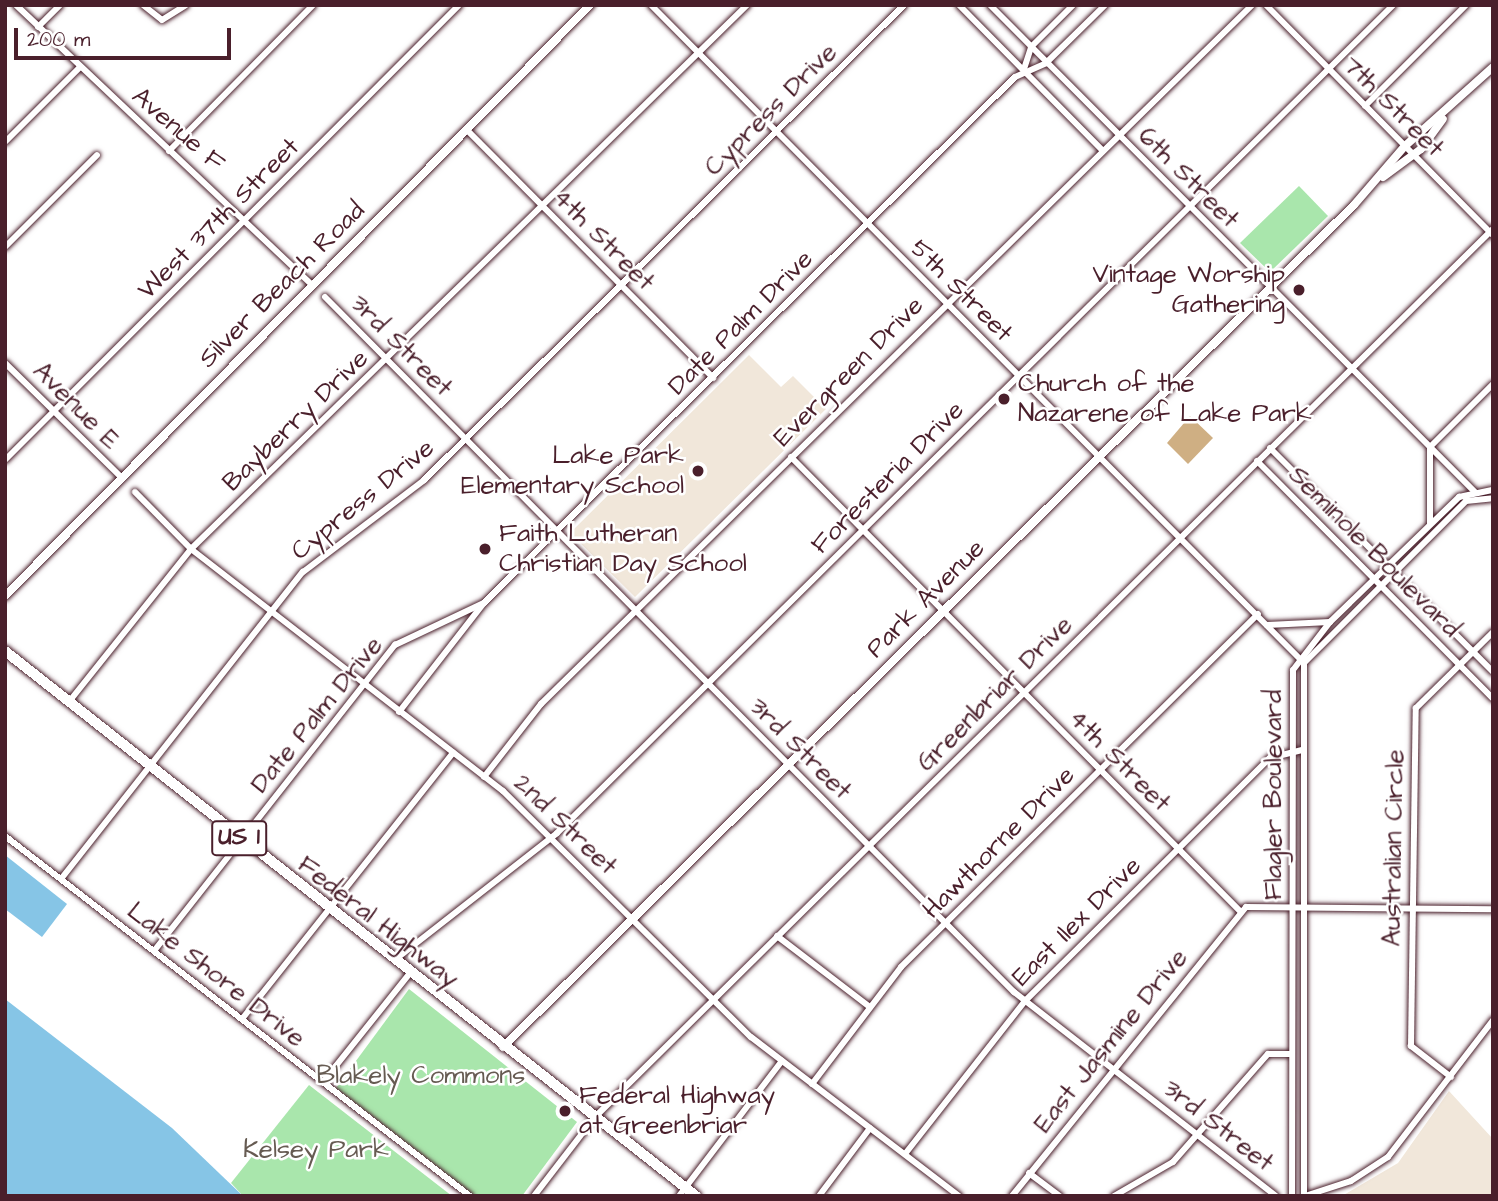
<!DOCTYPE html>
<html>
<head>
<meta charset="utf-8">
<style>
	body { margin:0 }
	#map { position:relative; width:1498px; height:1201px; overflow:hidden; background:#fff; font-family:"Architects Daughter",sans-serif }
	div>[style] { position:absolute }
	.built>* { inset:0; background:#f1e7da }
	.green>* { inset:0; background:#a9e6ac }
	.water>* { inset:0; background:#86c5e6 }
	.building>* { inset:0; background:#cfaf83 }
	.roads { filter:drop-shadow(0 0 2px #4a1f2b) drop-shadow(0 0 2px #4a1f2b) }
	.minor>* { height:6px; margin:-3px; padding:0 3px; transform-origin:3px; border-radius:3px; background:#fff }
	.tertiary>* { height:8px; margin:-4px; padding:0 4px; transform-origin:4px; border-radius:4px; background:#fff }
	.primary>* { height:10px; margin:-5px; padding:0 5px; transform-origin:5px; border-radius:5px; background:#fff }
	.dots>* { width:19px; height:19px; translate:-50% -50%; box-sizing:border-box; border:4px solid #fff; border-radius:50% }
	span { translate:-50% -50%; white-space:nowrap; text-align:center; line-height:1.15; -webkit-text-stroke:5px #fff; paint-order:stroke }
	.shield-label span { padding:2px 5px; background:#fff; border:2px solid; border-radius:5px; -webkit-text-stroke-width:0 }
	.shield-label { font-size:24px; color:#4a1f2b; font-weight:700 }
	.street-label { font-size:26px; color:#4a1f2b }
	.poi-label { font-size:26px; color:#4a1f2b }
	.right { translate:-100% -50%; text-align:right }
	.left { translate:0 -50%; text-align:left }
	.park-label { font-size:26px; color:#665b52 }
	.frame { position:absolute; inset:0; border:7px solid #4a1f2b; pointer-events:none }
	.scale { position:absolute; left:14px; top:28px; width:217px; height:32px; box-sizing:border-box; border:4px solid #4a1f2b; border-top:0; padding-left:9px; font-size:21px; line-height:24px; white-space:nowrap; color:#4a1f2b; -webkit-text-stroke:5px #fff; paint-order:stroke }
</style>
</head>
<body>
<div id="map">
	<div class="built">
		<i style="clip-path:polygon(749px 355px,781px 387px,793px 376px,826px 409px,635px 597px,570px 533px)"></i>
		<i style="clip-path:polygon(1449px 1091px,1493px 1139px,1493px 1196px,1342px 1196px,1398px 1163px)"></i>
	</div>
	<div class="green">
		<i style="clip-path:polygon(1299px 186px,1328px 216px,1270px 272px,1240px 243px)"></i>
		<i style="clip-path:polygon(409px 989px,577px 1122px,522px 1196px,475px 1196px,336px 1088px)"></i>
		<i style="clip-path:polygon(309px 1085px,452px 1196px,243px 1196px,231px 1183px)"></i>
	</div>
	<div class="water">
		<i style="clip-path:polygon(5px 855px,67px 904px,42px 937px,5px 909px)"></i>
		<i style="clip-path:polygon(5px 999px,172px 1128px,243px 1196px,5px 1196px)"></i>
	</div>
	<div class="building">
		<i style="clip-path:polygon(1190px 416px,1213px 438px,1188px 464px,1167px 443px)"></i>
	</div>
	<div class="roads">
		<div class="minor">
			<i style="left:16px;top:5px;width:407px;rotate:43.4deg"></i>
			<i style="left:143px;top:5px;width:24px;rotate:38deg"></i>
			<i style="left:162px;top:20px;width:28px;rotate:-32deg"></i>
			<i style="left:651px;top:5px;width:927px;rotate:45.22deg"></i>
			<i style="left:959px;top:5px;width:205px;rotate:45.4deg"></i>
			<i style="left:990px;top:5px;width:687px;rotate:45.12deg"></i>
			<i style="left:1266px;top:5px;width:323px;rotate:45.4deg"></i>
			<i style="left:38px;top:27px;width:31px;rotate:-45deg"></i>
			<i style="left:1024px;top:69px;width:23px;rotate:-72deg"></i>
			<i style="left:1031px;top:47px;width:59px;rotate:-45deg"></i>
			<i style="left:1365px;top:106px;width:143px;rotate:-45deg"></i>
			<i style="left:466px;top:129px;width:351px;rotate:45.2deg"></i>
			<i style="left:5px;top:142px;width:106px;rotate:-45deg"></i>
			<i style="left:169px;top:151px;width:205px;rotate:-45.4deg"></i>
			<i style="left:5px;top:247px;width:130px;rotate:-45deg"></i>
			<i style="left:325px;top:297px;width:979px;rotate:45.25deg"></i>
			<i style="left:1014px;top:992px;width:332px;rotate:37.9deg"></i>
			<i style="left:5px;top:363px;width:161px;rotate:44.5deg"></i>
			<i style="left:1270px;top:448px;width:316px;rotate:45.1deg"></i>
			<i style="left:791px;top:457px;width:640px;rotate:45.32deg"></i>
			<i style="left:5px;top:460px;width:643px;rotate:-45.06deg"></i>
			<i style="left:1257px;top:461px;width:335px;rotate:45.2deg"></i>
			<i style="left:135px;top:492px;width:80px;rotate:45.5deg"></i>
			<i style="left:191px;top:549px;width:395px;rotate:37.8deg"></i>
			<i style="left:503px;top:791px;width:349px;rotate:44.8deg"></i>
			<i style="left:751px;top:1037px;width:262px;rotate:37.4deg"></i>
			<i style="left:1430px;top:524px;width:77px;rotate:-90deg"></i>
			<i style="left:1430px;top:447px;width:89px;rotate:-45deg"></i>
			<i style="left:1267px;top:625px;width:63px;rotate:-2.7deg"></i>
			<i style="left:68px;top:703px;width:197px;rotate:-51.4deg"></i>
			<i style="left:191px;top:549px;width:778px;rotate:-44.37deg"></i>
			<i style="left:399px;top:712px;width:137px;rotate:-52.1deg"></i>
			<i style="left:484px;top:777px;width:93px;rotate:-52deg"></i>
			<i style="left:541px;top:704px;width:997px;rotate:-44.51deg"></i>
			<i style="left:5px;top:836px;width:588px;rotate:37.75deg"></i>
			<i style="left:61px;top:879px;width:391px;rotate:-51.8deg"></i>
			<i style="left:303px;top:572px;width:152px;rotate:-37.2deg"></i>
			<i style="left:424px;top:480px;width:675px;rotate:-44.7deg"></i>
			<i style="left:777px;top:936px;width:117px;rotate:37.4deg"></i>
			<i style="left:154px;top:951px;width:390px;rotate:-51.8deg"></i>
			<i style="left:395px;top:645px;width:98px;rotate:-25.3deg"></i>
			<i style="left:484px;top:603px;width:747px;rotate:-44.73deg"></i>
			<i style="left:1015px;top:77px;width:34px;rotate:-24deg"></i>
			<i style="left:1046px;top:63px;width:83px;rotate:-44.5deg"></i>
			<i style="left:396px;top:959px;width:204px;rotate:-38deg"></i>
			<i style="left:557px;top:833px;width:1177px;rotate:-44.72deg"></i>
			<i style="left:242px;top:1019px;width:340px;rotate:-51.6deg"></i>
			<i style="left:1451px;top:1077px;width:51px;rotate:-142.2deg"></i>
			<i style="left:1411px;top:1046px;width:338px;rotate:-89.2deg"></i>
			<i style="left:1416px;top:708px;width:108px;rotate:-44.6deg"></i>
			<i style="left:323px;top:1082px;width:139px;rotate:-51.4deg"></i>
			<i style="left:812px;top:1084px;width:147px;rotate:-52.7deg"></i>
			<i style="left:901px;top:967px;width:502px;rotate:-44.68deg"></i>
			<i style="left:905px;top:1154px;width:194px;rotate:-51.9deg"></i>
			<i style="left:1025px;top:1001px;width:345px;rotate:-44.8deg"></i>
			<i style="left:1270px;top:758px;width:34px;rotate:-14deg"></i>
			<i style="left:1029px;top:1173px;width:39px;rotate:37deg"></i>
			<i style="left:534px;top:1196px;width:98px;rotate:-52.4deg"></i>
			<i style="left:594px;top:1118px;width:1264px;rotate:-44.68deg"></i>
			<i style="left:679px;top:1196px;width:170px;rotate:-52.7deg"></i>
			<i style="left:819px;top:1196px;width:85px;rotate:-53.1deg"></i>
			<i style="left:1012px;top:1196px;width:372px;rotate:-51deg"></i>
			<i style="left:1246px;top:907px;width:247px;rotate:0.5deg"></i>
			<i style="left:1114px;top:1196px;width:68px;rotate:-30deg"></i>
			<i style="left:1173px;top:1162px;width:144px;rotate:-48.7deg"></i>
			<i style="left:1268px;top:1054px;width:24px"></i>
			<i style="left:1292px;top:1196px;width:526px;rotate:-89.89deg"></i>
			<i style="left:1293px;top:670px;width:61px;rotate:-52.4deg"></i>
			<i style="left:1330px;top:622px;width:180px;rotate:-44.1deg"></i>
			<i style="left:1459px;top:497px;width:35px;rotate:-12deg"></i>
			<i style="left:1304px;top:1196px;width:533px;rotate:-90deg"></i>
			<i style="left:1304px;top:663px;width:229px;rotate:-45deg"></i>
			<i style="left:1466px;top:501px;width:27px;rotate:-6deg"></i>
			<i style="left:1305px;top:1196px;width:48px;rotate:-18.1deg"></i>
			<i style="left:1351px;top:1181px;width:44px;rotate:-33deg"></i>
			<i style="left:1388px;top:1157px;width:173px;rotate:-52.5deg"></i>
		</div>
		<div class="tertiary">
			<i style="left:1383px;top:177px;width:47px;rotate:-36.4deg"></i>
			<i style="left:1421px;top:149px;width:37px;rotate:-54deg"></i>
			<i style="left:5px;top:596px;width:832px;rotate:-45.29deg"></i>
			<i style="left:503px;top:1047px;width:1197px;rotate:-44.7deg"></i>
			<i style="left:1354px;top:205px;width:78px;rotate:-49.2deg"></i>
			<i style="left:1405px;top:146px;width:118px;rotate:-41.9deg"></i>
		</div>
		<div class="primary">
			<i style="left:5px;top:651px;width:880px;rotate:38.26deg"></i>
		</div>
	</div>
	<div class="dots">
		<i style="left:1299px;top:290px;background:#4a1f2b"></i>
		<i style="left:1004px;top:399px;background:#4a1f2b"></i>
		<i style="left:698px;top:471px;background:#4a1f2b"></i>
		<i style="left:485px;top:549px;background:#4a1f2b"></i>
		<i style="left:565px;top:1111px;background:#4a1f2b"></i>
	</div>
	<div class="shield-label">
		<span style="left:239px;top:838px">US 1</span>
	</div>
	<div class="street-label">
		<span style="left:1393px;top:107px;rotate:45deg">7th Street</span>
		<span style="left:771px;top:110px;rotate:-45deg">Cypress Drive</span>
		<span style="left:178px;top:130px;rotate:41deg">Avenue F</span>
		<span style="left:1188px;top:178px;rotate:45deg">6th Street</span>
		<span style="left:219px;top:219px;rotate:-45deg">West 37th Street</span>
		<span style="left:603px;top:240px;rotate:45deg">4th Street</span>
		<span style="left:282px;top:285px;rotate:-45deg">Silver Beach Road</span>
		<span style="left:961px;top:291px;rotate:45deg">5th Street</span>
		<span style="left:741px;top:323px;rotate:-45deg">Date Palm Drive</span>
		<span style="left:401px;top:346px;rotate:45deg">3rd Street</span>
		<span style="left:849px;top:372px;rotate:-45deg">Evergreen Drive</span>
		<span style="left:76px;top:406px;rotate:45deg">Avenue E</span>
		<span style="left:296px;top:421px;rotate:-44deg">Bayberry Drive</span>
		<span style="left:888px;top:478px;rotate:-45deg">Foresteria Drive</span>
		<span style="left:363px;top:500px;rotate:-39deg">Cypress Drive</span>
		<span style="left:1374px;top:552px;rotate:45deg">Seminole Boulevard</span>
		<span style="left:926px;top:599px;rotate:-45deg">Park Avenue</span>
		<span style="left:995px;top:694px;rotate:-45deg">Greenbriar Drive</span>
		<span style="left:317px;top:715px;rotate:-51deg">Date Palm Drive</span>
		<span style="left:800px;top:749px;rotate:45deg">3rd Street</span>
		<span style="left:1119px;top:761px;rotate:45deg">4th Street</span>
		<span style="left:1274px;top:795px;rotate:-90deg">Flagler Boulevard</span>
		<span style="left:565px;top:825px;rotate:44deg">2nd Street</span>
		<span style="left:999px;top:843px;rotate:-45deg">Hawthorne Drive</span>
		<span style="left:1394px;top:848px;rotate:-89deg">Australian Circle</span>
		<span style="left:378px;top:922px;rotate:38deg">Federal Highway</span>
		<span style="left:1077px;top:922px;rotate:-45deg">East Ilex Drive</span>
		<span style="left:216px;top:975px;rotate:38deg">Lake Shore Drive</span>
		<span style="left:1111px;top:1041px;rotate:-51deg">East Jasmine Drive</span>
		<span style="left:1218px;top:1126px;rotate:38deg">3rd Street</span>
	</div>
	<div class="poi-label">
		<span class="right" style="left:1285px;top:290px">Vintage Worship<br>Gathering</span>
		<span class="left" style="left:1018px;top:399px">Church of the<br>Nazarene of Lake Park</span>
		<span class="right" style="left:684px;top:471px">Lake Park<br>Elementary School</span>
		<span class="left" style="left:499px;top:549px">Faith Lutheran<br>Christian Day School</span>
		<span class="left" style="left:579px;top:1111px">Federal Highway<br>at Greenbriar</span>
	</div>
	<div class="park-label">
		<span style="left:421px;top:1076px">Blakely Commons</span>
		<span style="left:316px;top:1150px">Kelsey Park</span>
	</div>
	<div class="frame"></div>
	<div class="scale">200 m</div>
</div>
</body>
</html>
